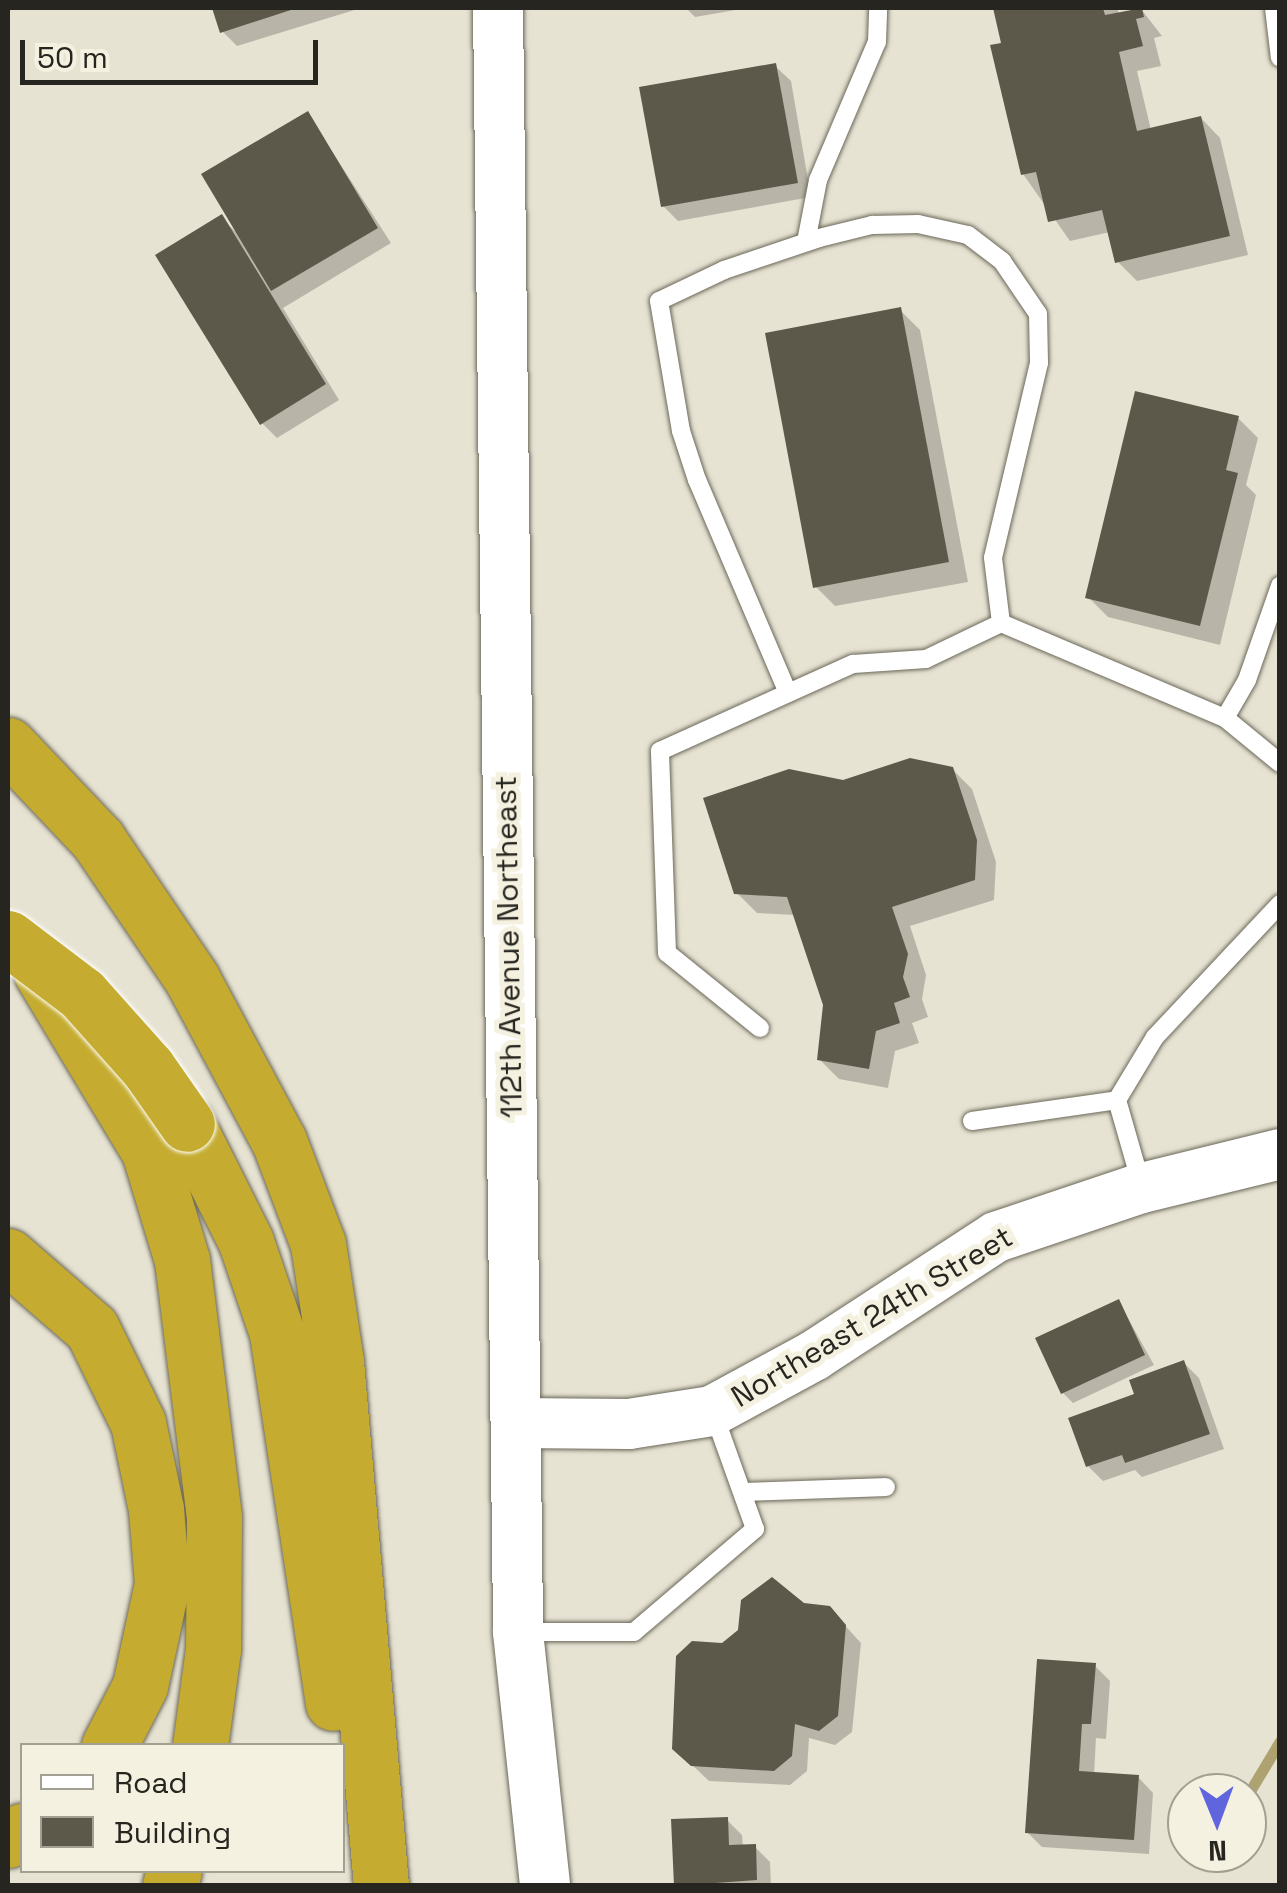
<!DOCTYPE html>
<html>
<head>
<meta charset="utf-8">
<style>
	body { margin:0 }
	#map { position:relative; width:1287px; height:1893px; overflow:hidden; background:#e7e3d3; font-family:"Space Grotesk",sans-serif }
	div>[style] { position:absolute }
	.shadow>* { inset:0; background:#0003 }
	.stream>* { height:11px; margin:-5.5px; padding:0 5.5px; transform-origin:5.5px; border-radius:5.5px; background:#ada270 }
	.building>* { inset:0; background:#5c594a }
	.roads { filter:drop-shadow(0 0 2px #6b6859) drop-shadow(0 0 2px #6b6859) }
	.service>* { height:18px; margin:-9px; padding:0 9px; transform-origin:9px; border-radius:9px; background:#fff }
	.secondary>* { height:50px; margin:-25px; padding:0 25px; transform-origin:25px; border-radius:25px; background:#fff }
	.motorway>* { height:55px; margin:-27.5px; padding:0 27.5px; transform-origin:27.5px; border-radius:27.5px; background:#c5ac30 }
	.bridges { filter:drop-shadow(0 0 2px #fff) drop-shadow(0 0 2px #fff) }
	.motorway-bridge>* { height:55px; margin:-27.5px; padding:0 27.5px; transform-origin:27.5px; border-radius:27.5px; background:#c5ac30 }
	span { translate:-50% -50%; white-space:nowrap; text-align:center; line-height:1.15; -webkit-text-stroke:10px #f4f1e0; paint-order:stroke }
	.street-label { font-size:30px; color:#26251f }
	.frame { position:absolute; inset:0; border:10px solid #26251f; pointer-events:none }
	.legend { position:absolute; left:20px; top:1743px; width:325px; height:130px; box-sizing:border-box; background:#f4f1e0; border:2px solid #a29f93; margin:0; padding:12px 18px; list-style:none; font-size:30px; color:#26251f }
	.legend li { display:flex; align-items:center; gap:20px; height:50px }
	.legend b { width:50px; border:2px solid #a29f93 }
	.north { position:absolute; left:1167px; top:1773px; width:100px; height:100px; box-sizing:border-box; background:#f4f1e0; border:2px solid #a29f93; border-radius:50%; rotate:179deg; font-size:28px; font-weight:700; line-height:40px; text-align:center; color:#26251f }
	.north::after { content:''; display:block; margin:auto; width:35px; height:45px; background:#6065de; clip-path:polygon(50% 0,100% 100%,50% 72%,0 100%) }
	.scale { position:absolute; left:20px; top:40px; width:298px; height:45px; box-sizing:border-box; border:5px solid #26251f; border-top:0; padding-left:12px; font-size:30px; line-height:35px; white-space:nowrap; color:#26251f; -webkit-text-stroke:8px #f4f1e0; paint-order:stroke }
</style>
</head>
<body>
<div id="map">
	<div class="shadow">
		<i style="clip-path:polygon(214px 8px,361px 8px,237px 46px,222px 31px)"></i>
		<i style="clip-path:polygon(686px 8px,747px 8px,695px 17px)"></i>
		<i style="clip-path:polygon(996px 8px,1117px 8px,1119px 14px,1141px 9px,1162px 36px,1154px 38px,1161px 66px,1137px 71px,1151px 130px,1201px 118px,1220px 138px,1248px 255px,1137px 281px,1118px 262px,1110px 232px,1070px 241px,1023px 174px)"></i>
		<i style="clip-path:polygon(775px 66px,791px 81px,811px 197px,678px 221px,663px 206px)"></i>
		<i style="clip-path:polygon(308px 114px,391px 243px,283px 308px,339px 400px,277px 438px,262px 423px,221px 218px,237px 233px)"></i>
		<i style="clip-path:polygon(900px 310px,920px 330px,968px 582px,835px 606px,815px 586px)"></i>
		<i style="clip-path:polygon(1238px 418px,1258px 438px,1246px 485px,1256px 495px,1220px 645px,1108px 617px,1088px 597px)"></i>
		<i style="clip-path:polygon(952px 769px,972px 789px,996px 862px,994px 900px,910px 926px,926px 975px,922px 999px,928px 1017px,912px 1023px,919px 1043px,895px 1051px,888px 1088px,839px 1079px,819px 1059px,825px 1005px,795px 915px,757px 913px,736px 892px,843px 782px)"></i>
		<i style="clip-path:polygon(1119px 1302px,1154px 1365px,1073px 1403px,1063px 1393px)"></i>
		<i style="clip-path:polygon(1184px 1363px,1199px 1378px,1224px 1449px,1142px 1477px,1135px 1470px,1103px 1481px,1088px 1466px,1137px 1396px)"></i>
		<i style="clip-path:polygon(803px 1605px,829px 1608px,861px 1643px,852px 1732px,835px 1745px,809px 1738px,807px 1771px,790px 1785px,709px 1781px,691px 1764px,723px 1646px,740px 1631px)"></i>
		<i style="clip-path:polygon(1094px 1665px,1110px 1681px,1106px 1739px,1096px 1738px,1094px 1775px,1138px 1777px,1153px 1793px,1149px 1854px,1042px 1847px,1027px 1832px)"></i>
		<i style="clip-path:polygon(727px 1820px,742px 1835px,743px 1847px,755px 1847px,770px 1862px,771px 1886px,677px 1886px)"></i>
	</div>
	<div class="stream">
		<i style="left:1247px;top:1796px;width:64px;rotate:-59deg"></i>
	</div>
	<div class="building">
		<i style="clip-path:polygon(212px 8px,297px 8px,220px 33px)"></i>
		<i style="clip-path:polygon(993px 8px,1103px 8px,1105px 15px,1142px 8px,1144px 17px,1136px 19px,1143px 46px,1119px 52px,1137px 131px,1201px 116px,1230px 236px,1115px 263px,1102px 210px,1048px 222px,1036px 172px,1021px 175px,990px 45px,1001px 43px)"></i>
		<i style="clip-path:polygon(776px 63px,798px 183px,661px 207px,639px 87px)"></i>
		<i style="clip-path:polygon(308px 111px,378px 228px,271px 291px,201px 174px)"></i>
		<i style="clip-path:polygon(222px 214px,326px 384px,260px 425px,155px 255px)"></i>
		<i style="clip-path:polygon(901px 307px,949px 562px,813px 588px,765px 333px)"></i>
		<i style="clip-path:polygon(1135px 391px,1239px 416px,1226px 470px,1238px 473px,1200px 626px,1085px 598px)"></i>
		<i style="clip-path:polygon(910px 758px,953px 767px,977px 840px,975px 880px,892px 907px,908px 954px,903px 977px,910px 997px,894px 1003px,900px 1023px,876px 1031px,869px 1069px,817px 1060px,823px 1005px,787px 897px,734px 894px,703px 798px,789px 769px,843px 780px)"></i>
		<i style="clip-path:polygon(1119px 1299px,1145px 1355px,1061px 1394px,1035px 1338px)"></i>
		<i style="clip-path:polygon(1184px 1360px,1210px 1434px,1125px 1463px,1122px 1455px,1086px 1467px,1068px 1418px,1134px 1394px,1129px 1380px)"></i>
		<i style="clip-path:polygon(772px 1577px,804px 1603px,830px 1606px,846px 1625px,838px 1716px,819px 1731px,795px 1724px,792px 1756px,774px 1771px,691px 1766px,672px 1749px,676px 1656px,692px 1641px,722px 1643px,738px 1630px,741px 1600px)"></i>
		<i style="clip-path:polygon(1037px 1659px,1096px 1663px,1091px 1724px,1082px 1724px,1079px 1771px,1139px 1775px,1134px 1840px,1025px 1833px)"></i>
		<i style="clip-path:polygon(728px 1817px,729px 1845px,756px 1844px,757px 1880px,674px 1886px,671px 1819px)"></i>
	</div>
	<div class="roads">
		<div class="service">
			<i style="left:1274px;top:8px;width:50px;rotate:83.2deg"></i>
			<i style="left:806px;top:242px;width:63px;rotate:-79deg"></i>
			<i style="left:818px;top:180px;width:150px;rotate:-66.9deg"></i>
			<i style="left:877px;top:42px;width:34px;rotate:-88deg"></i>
			<i style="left:788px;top:693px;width:232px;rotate:-113.1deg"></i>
			<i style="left:697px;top:480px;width:52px;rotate:-108.1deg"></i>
			<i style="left:681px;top:431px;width:132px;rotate:-99.6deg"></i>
			<i style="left:659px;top:301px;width:72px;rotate:-25.5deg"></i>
			<i style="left:724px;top:270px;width:100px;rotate:-18.6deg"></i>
			<i style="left:819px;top:238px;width:55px;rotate:-13.8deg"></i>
			<i style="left:872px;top:225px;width:46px;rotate:-1.2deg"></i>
			<i style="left:918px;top:224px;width:51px;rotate:12.4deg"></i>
			<i style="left:968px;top:235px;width:43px;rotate:37.4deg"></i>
			<i style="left:1002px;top:261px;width:64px;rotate:55.8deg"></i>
			<i style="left:1038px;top:314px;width:49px;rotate:88.8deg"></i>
			<i style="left:1039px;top:363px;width:200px;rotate:103.3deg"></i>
			<i style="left:993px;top:558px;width:65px;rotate:83deg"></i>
			<i style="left:1225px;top:718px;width:44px;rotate:-59.9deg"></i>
			<i style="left:1247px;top:680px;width:100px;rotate:-70.7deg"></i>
			<i style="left:760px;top:1028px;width:119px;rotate:-141.1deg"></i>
			<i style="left:667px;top:953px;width:202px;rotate:-92deg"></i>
			<i style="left:660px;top:751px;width:212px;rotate:-24.3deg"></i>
			<i style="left:853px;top:664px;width:73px;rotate:-3.9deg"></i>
			<i style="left:926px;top:659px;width:83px;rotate:-25.6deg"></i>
			<i style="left:1001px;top:623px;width:243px;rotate:23deg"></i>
			<i style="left:1225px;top:718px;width:71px;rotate:39.3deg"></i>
			<i style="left:972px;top:1121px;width:147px;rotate:-8.2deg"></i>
			<i style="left:1142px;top:1187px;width:91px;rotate:-106deg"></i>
			<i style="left:1117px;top:1100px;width:74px;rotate:-58.9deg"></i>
			<i style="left:1155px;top:1037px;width:183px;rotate:-46.8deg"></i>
			<i style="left:745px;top:1492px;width:141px;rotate:-2deg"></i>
			<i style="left:524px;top:1632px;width:110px"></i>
			<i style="left:634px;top:1632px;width:159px;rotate:-40.4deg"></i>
			<i style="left:755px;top:1529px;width:124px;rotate:-109.7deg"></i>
		</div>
		<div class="secondary">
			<i style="left:498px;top:8px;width:1624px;rotate:89.29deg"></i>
			<i style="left:518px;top:1632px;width:255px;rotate:83.9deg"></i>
			<i style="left:516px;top:1423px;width:113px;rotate:0.5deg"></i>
			<i style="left:629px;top:1424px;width:84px;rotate:-8.9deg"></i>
			<i style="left:712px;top:1411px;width:117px;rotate:-28.5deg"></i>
			<i style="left:815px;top:1355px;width:216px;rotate:-33.1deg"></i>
			<i style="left:996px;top:1237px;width:154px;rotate:-18.6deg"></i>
			<i style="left:1142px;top:1188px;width:142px;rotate:-13.8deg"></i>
		</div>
		<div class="motorway">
			<i style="left:8px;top:745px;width:131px;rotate:46.5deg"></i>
			<i style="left:98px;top:840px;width:168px;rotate:55.9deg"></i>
			<i style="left:192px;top:979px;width:184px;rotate:61.8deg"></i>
			<i style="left:279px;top:1141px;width:110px;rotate:69.3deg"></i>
			<i style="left:318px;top:1244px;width:119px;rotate:81.3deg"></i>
			<i style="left:336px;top:1362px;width:526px;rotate:85.09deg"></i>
			<i style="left:41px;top:972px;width:209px;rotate:58.9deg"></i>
			<i style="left:149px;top:1151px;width:114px;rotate:73.2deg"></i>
			<i style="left:182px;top:1260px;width:260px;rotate:82.9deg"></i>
			<i style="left:214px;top:1518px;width:131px;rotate:90.4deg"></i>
			<i style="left:213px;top:1649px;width:98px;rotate:97.6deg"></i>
			<i style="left:187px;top:1124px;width:132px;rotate:63.4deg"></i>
			<i style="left:246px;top:1242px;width:96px;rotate:71.2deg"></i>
			<i style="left:277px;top:1333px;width:374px;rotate:81.4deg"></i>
			<i style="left:8px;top:1256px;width:111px;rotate:41deg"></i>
			<i style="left:92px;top:1329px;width:105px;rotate:63.9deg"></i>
			<i style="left:138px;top:1423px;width:88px;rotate:78.2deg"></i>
			<i style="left:156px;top:1509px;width:75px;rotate:85.4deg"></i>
			<i style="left:162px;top:1584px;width:104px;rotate:102.2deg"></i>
			<i style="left:140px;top:1686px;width:68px;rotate:117.3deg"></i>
			<i style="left:8px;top:1840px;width:17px;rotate:-33deg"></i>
			<i style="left:170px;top:1886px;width:16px;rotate:-76deg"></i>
		</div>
	</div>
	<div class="bridges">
		<div class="motorway-bridge">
			<i style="left:8px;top:938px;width:93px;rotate:37.1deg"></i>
			<i style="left:82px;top:994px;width:99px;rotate:48.3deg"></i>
			<i style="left:148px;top:1068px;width:68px;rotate:55.1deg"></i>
		</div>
	</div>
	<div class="street-label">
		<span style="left:509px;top:947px;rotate:-91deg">112th Avenue Northeast</span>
		<span style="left:872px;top:1317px;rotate:-31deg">Northeast 24th Street</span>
	</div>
	<div class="frame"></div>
	<ul class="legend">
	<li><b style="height:12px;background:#fff"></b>Road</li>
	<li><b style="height:28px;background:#5c594a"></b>Building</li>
	</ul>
	<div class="north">N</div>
	<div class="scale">50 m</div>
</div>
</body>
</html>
